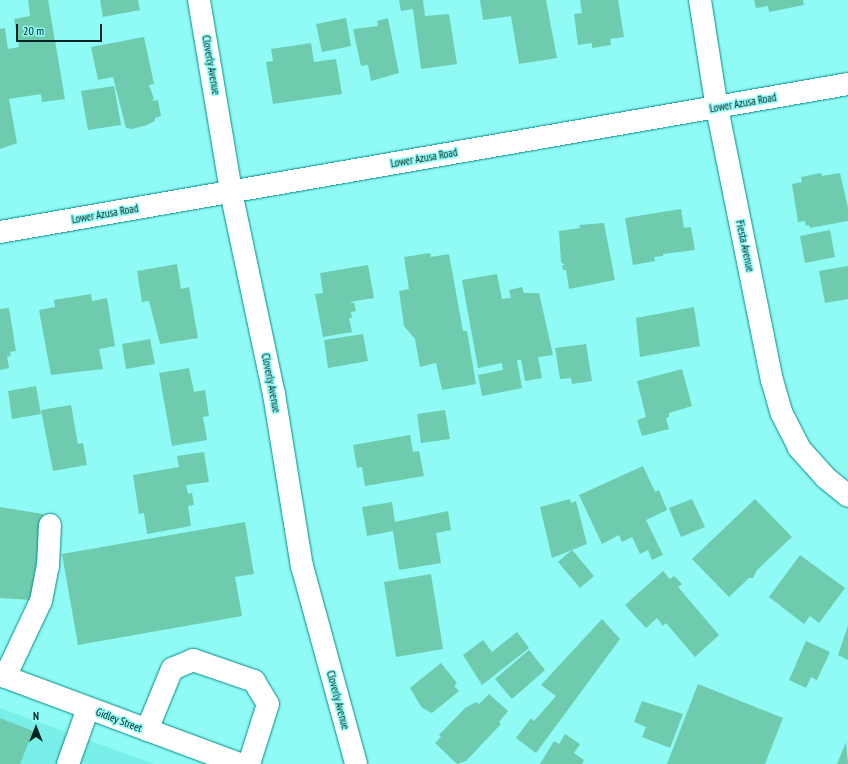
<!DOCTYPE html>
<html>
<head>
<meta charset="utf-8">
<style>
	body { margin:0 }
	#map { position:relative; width:848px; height:764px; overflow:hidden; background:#90faf5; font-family:"PT Sans Narrow",sans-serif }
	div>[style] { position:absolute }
	.built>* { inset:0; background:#78efe8 }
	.building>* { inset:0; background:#6ecbae }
	.roads { filter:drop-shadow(0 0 1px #028d88) drop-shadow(0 0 1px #028d88) }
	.minor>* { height:22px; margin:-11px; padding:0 11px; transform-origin:11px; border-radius:11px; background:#fff }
	.major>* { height:22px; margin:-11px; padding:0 11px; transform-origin:11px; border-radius:11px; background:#fff }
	span { translate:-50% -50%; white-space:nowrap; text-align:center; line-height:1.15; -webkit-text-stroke:3px #90faf5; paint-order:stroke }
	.street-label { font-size:11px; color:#012423 }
	.north { position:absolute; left:16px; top:708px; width:40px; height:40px; -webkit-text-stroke:3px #90faf5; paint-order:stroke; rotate:0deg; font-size:11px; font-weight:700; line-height:16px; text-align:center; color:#012423 }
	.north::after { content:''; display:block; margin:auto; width:14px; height:18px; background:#012423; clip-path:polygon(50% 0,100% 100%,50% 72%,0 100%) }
	.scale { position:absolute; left:16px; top:24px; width:86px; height:18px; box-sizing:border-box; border:2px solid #012423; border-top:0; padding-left:5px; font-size:12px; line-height:14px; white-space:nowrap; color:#012423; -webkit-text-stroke:3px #90faf5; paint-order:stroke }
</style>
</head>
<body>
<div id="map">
	<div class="built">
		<i style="clip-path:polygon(0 708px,154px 764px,0 764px)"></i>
	</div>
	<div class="building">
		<i style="clip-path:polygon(28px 0,48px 0,65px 99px,42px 102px,41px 94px,9px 99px,17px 143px,0 149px,0 29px,5px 28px,8px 49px,19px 47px,14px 19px,30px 16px)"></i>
		<i style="clip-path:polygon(100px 0,138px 0,140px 10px,103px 17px)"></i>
		<i style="clip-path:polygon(399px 0,423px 0,425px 16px,449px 14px,457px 64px,421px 69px,413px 9px,401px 11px)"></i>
		<i style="clip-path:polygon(480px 0,546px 0,557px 58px,519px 64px,511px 16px,483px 20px)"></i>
		<i style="clip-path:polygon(580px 0,618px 0,624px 37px,610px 39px,611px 45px,592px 48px,592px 43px,578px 45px,574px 14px,582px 13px)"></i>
		<i style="clip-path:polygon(754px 0,803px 0,804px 5px,769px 12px,768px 6px,756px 8px)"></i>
		<i style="clip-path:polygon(346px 18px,351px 46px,322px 52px,316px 24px)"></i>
		<i style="clip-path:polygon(388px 18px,399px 73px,371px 81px,368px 65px,361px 66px,353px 29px,378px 26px,377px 21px)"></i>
		<i style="clip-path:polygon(144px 37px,154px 84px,149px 85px,154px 99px,151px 101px,158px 100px,161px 116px,155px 118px,155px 121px,147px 125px,132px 129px,126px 128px,113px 77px,98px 80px,91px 47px)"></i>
		<i style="clip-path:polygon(311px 43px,314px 62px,336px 59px,342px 94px,273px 104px,266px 62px,273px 61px,271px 49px)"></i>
		<i style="clip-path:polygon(114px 86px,121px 125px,88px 130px,81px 91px)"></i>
		<i style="clip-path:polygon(821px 173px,822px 176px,840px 173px,848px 208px,848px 221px,810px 228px,809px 225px,806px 226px,805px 221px,798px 222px,792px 184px,802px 182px,801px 177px)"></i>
		<i style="clip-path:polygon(681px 209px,684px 228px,691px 227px,695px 250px,663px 254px,663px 256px,654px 257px,655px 261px,633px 265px,625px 218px)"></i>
		<i style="clip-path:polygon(604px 223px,615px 280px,569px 289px,566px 270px,563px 270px,562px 265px,565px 265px,561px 262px,559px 231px,580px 228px,579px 225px)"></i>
		<i style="clip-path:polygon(830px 230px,835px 257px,805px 263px,800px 236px)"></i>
		<i style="clip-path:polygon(430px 253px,431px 257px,449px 254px,463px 331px,467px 331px,476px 384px,442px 390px,436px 363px,420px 367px,415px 339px,404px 326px,399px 291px,409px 289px,404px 257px)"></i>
		<i style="clip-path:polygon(177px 264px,181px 289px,189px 287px,198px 338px,160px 344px,149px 301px,142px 302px,137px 271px)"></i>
		<i style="clip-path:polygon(368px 265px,374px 298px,349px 302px,354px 303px,356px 311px,351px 312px,352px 318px,349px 318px,352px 332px,323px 337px,315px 294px,323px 293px,320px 273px)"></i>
		<i style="clip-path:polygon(848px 266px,848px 299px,825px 303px,819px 271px)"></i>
		<i style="clip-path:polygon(497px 274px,502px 299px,511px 298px,509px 290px,522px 287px,524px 293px,539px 293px,553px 355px,538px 357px,542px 378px,525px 381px,521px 360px,517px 360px,522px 388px,482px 396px,478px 375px,503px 370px,502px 363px,478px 368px,462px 280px)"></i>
		<i style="clip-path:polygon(91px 294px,92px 301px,107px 298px,115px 346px,99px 349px,103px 369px,51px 375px,39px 310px,55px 307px,54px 300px)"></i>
		<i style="clip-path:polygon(694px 307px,700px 346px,640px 357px,636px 318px)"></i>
		<i style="clip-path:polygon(9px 308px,16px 351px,10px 352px,11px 356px,7px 357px,9px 368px,0 370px,0 309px)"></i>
		<i style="clip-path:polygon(363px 334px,368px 361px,328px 368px,324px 340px)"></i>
		<i style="clip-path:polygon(150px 339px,155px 364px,126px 369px,122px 344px)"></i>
		<i style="clip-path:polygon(586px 344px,592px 381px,572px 384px,571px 378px,560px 379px,555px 348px)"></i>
		<i style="clip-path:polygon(189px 368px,194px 392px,205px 390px,209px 416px,203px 417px,207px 440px,172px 446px,159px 373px)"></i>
		<i style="clip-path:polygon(682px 369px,692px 406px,669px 413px,669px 417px,666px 418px,669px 429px,642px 436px,637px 420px,646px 417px,637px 381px)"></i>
		<i style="clip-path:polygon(36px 386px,41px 414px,12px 419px,8px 391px)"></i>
		<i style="clip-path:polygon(71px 405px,78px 444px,83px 443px,87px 465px,53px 471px,41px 410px)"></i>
		<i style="clip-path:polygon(445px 410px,450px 439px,421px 443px,417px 414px)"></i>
		<i style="clip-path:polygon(410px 435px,413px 452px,419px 451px,424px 476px,365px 486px,362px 467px,357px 468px,353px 445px)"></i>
		<i style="clip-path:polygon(204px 452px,209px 482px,186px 485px,188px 494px,192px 493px,194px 505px,188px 506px,191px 526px,147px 534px,144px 513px,139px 514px,133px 475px,179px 467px,177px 456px)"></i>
		<i style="clip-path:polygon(643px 466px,655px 492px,659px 490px,667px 510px,646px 520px,663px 555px,652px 560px,648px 550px,640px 554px,632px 537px,622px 542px,619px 535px,602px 544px,579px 495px)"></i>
		<i style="clip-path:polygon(570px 499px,571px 503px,576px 501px,587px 544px,552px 558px,540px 507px)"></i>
		<i style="clip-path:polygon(692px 499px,705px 527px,681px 537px,669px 508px)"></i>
		<i style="clip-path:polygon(755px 499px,792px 537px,757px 570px,753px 578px,749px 578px,729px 597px,692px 559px)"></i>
		<i style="clip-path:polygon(392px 502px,395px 522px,448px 511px,451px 530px,436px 533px,441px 563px,399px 570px,393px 531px,367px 536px,362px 507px)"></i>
		<i style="clip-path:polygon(0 507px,43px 514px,31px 600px,0 598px)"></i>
		<i style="clip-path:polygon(245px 522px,254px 574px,235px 577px,242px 616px,78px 645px,62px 554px)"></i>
		<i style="clip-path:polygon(572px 550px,594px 576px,580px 588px,558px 562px)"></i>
		<i style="clip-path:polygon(800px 555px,845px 588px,819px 623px,810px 616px,804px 624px,769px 597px)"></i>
		<i style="clip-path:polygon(663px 571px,670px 579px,674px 576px,682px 584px,678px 587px,719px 635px,695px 657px,666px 623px,663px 626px,657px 618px,646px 628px,625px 605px)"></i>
		<i style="clip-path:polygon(431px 574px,443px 649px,396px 657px,384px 582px)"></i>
		<i style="clip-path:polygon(602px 619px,620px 639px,536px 753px,516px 738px,531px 718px,534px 721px,556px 696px,541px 685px)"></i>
		<i style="clip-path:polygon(848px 626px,848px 660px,838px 655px)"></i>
		<i style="clip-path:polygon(517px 632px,529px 648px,482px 685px,463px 655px,483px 640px,492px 652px)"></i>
		<i style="clip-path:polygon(806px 641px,830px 652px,817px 680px,811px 677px,806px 688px,789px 680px)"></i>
		<i style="clip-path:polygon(529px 650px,545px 670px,512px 699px,495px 679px)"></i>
		<i style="clip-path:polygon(441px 663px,457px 683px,454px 686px,459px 691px,432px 713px,422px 708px,410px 688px)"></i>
		<i style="clip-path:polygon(698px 684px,783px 718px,765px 764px,667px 764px)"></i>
		<i style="clip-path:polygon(489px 694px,508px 711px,499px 722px,501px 724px,466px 761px,457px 764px,435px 743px,441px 737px,439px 735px,465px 708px,476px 702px,479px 704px)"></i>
		<i style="clip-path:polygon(642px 701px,683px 714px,670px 748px,642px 737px,646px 727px,634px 722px)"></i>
		<i style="clip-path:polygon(0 718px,33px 731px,20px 764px,0 764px)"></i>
		<i style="clip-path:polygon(565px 734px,580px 744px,574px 753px,584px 760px,582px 764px,540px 764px,554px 741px,559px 744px)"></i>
		<i style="clip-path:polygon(846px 742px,848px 764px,837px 764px)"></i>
	</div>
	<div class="roads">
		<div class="minor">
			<i style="left:199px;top:0;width:195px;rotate:80.5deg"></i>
			<i style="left:231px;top:192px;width:207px;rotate:78deg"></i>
			<i style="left:274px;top:394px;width:174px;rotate:80.8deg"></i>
			<i style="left:302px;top:566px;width:205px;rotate:74.7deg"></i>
			<i style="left:700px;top:0;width:109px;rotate:81.1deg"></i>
			<i style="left:717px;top:108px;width:278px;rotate:78.6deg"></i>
			<i style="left:772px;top:380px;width:35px;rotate:74deg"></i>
			<i style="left:782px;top:414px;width:38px;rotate:63deg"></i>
			<i style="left:799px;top:448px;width:40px;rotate:48deg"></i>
			<i style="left:826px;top:478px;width:28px;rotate:39deg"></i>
			<i style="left:0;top:675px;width:255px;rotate:20.4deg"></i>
			<i style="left:5px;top:677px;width:84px;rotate:-64.7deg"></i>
			<i style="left:41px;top:601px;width:36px;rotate:-79deg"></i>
			<i style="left:48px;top:566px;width:41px;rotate:-87.2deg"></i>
			<i style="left:147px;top:730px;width:66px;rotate:-67.7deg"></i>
			<i style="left:172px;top:669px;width:23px;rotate:-23deg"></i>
			<i style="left:193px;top:660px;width:65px;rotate:19deg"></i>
			<i style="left:254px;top:681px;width:27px;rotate:59deg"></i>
			<i style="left:268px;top:704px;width:63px;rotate:107.6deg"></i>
			<i style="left:68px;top:764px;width:59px;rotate:-70.3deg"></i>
		</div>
		<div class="major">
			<i style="left:0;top:232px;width:861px;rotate:-9.9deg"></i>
		</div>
	</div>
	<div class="street-label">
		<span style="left:211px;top:65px;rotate:80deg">Cloverly Avenue</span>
		<span style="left:743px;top:103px;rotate:-10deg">Lower Azusa Road</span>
		<span style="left:424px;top:158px;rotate:-10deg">Lower Azusa Road</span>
		<span style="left:105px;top:214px;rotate:-10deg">Lower Azusa Road</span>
		<span style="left:745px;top:246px;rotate:78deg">Fiesta Avenue</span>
		<span style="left:271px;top:383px;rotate:79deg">Cloverly Avenue</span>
		<span style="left:338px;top:700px;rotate:75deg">Cloverly Avenue</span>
		<span style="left:119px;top:720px;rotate:21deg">Gidley Street</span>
	</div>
	<div class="north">N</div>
	<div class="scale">20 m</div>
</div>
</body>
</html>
